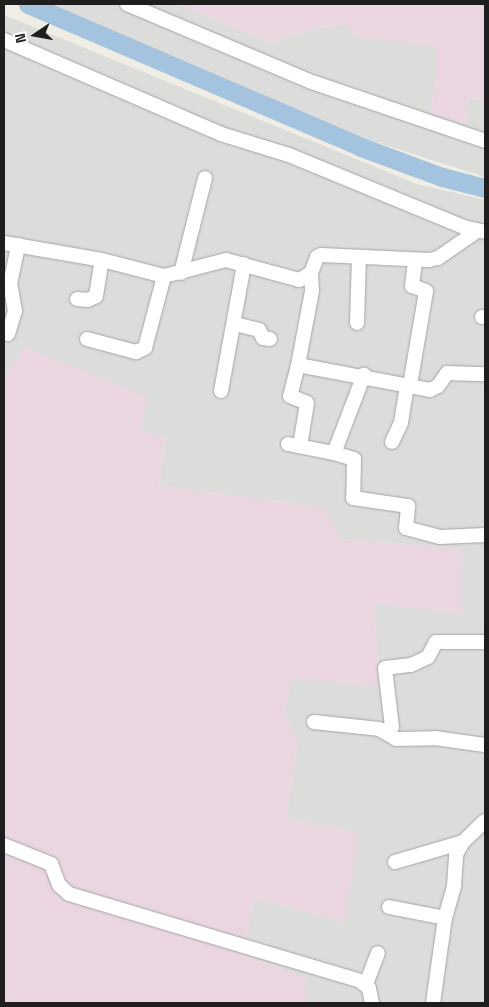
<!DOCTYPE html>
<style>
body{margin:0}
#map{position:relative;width:489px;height:1007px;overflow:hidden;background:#f0eee4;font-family:"Space Grotesk",sans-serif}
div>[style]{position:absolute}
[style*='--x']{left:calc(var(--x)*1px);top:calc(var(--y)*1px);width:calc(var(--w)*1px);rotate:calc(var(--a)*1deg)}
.residential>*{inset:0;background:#dcdcdb}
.industrial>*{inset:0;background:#e9d6e1}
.river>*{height:19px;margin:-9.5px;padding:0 9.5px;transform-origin:9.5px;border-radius:9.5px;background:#a3c3de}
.roads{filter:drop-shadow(0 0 1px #a5a5a5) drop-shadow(0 0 1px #a5a5a5)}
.minor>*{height:14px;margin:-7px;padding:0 7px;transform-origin:7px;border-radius:7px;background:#fff}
span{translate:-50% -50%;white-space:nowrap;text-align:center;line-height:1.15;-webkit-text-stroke:4.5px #fff;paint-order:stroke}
.frame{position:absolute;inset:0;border:5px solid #1e1e1e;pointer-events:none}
.north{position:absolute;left:10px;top:10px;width:50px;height:50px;-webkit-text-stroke:4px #fff;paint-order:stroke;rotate:258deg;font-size:14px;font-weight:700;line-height:20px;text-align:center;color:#1e1e1e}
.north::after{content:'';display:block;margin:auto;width:18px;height:22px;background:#1e1e1e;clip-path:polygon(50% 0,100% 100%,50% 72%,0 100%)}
</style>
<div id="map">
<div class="residential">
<div style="clip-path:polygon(43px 4px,178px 4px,271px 42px,314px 28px,346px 24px,356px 37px,402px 39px,436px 46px,436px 83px,430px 113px,466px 123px,468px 97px,485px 101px,485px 177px,369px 140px)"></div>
<div style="clip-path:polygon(4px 15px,417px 184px,485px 200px,485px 1003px,305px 1003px,305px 978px,243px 955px,254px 898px,345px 922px,358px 833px,286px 819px,298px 743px,284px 713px,292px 677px,379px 686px,374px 603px,463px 549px,341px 539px,322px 507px,159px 486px,166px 437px,140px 431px,23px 347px,4px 380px)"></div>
</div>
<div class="industrial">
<div style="clip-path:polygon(178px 4px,485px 4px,485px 101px,468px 97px,466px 124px,430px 114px,436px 83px,436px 46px,356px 37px,346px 24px,314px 28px,271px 42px)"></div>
<div style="clip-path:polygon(23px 347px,147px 397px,140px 431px,166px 437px,159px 486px,322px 507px,341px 539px,463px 549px,461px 614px,374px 603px,379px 686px,292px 678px,284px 713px,298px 742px,286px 819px,359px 833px,345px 922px,254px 898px,243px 955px,305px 978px,305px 1003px,4px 1003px,4px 380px)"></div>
</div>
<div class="river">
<div style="--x:28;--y:4;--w:362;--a:23.2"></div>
<div style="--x:361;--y:147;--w:86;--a:20.3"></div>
<div style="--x:442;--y:177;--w:44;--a:14.3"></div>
</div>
<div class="roads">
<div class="minor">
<div style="--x:127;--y:4;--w:198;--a:22.9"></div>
<div style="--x:309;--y:81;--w:186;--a:18.8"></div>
<div style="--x:4;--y:40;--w:236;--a:23.4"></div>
<div style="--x:221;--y:134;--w:71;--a:17.2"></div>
<div style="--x:289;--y:155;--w:189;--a:22.4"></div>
<div style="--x:464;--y:227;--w:22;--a:13"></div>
<div style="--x:4;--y:243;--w:99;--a:9.8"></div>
<div style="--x:102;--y:260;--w:64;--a:14.5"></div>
<div style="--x:164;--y:276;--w:64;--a:-14.5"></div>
<div style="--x:226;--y:260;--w:76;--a:15.3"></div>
<div style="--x:299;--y:280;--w:14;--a:-30"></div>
<div style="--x:311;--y:273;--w:17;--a:-69"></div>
<div style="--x:317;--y:257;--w:4;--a:-27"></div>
<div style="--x:321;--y:255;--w:108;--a:2.7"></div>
<div style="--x:429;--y:260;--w:9;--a:-13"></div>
<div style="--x:438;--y:258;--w:47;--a:-34.7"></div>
<div style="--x:181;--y:273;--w:98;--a:-75.8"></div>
<div style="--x:311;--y:273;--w:18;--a:87"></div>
<div style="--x:312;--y:291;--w:75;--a:100.7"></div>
<div style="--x:298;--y:365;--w:134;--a:10.7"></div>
<div style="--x:430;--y:390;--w:9;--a:-27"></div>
<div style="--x:438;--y:386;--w:16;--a:-55"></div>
<div style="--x:447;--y:373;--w:38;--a:2"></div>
<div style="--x:77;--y:299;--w:11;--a:5"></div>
<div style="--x:88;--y:300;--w:9;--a:-27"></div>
<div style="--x:96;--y:296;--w:36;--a:-81"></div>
<div style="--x:482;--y:317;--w:3;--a:0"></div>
<div style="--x:357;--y:323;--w:66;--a:-88.3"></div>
<div style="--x:235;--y:324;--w:25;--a:14"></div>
<div style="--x:259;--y:330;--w:9;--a:63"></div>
<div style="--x:263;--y:338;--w:7;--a:8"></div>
<div style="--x:8;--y:334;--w:24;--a:-73"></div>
<div style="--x:15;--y:311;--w:27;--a:-100"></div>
<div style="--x:10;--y:284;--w:40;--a:-78"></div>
<div style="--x:87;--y:339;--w:51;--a:14.9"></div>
<div style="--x:136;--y:352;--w:10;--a:-24"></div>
<div style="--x:145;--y:348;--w:74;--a:-75.2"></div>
<div style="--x:298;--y:365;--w:32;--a:104"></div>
<div style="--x:290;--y:396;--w:18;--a:22"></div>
<div style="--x:307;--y:403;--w:44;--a:99.2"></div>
<div style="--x:410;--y:385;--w:95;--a:-80.3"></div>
<div style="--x:426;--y:291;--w:15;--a:-160"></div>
<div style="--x:412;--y:286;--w:26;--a:-83"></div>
<div style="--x:221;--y:391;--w:129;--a:-79.7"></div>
<div style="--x:392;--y:442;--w:21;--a:-65"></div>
<div style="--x:401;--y:423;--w:39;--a:-81"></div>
<div style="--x:288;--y:444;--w:47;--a:11.1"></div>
<div style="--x:334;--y:453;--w:84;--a:-69"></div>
<div style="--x:334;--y:453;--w:21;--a:17"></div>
<div style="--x:354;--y:459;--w:39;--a:91"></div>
<div style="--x:353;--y:498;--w:56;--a:8.3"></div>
<div style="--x:408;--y:506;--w:22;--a:95"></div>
<div style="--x:406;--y:528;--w:35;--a:15"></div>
<div style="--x:440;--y:537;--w:45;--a:-2.5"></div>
<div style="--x:314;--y:722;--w:65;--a:6.1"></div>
<div style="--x:379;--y:729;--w:20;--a:30"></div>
<div style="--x:396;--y:739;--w:39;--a:-1"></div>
<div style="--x:435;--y:738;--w:50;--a:8"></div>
<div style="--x:384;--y:731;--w:9;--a:-27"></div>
<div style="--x:392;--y:727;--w:59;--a:-96.8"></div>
<div style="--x:385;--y:668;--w:26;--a:-7"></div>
<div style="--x:411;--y:665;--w:19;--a:-25"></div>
<div style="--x:428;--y:657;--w:17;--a:-62"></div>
<div style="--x:436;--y:642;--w:49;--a:0"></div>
<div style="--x:4;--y:845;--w:51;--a:22"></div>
<div style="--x:51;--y:864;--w:22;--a:69"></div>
<div style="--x:59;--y:885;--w:13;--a:42"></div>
<div style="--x:69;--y:894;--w:304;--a:16.6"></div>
<div style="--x:360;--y:981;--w:11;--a:38"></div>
<div style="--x:369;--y:988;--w:15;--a:79"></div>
<div style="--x:395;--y:862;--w:71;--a:-16.4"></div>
<div style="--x:389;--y:907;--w:57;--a:11.1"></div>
<div style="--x:366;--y:984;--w:33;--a:-69"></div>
<div style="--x:433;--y:1003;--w:86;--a:-82"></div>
<div style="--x:445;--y:918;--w:33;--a:-74"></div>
<div style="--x:454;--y:886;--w:32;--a:-86"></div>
<div style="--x:456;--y:854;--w:14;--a:-60"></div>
<div style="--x:463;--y:842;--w:30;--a:-44"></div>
</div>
</div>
<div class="frame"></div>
<div class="north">N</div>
</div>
